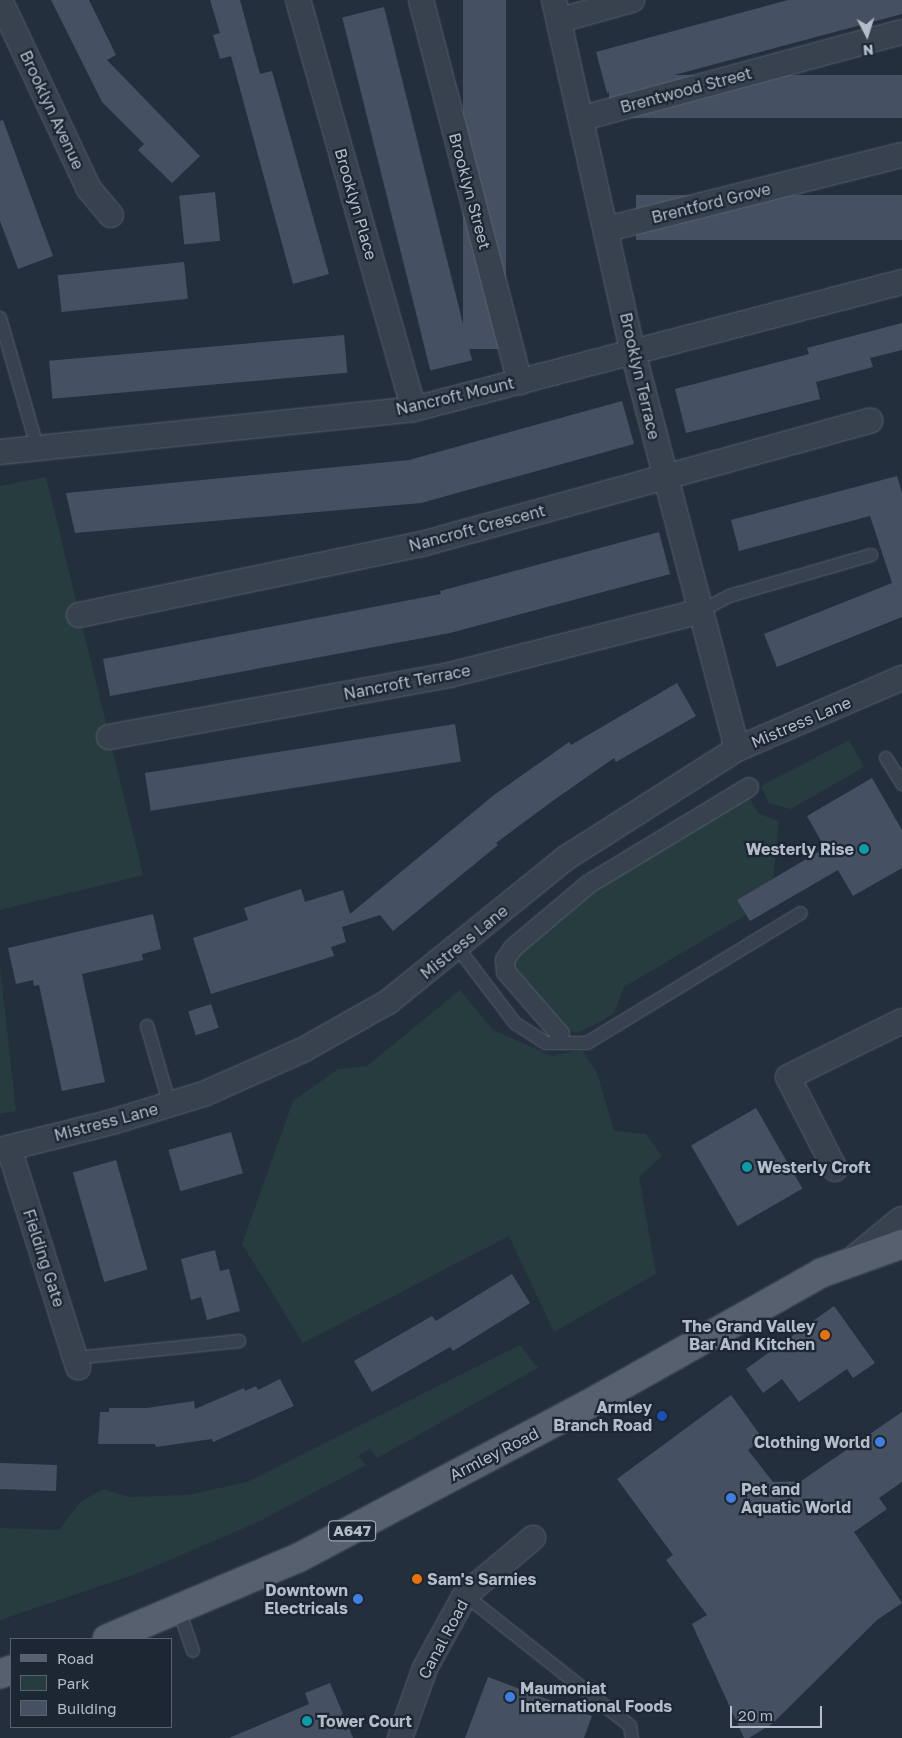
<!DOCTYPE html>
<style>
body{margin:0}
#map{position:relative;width:902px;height:1738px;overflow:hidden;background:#242f3e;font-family:"Golos Text",sans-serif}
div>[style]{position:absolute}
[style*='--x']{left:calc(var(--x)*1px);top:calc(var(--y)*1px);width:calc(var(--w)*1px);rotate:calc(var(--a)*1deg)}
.green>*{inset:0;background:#263c3f}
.building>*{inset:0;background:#455162;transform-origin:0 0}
.roads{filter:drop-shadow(0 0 1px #565f6c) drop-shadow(0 0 1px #565f6c)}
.service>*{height:12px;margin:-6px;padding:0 6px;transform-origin:6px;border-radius:6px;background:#38414e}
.pedestrian>*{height:18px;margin:-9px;padding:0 9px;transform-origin:9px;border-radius:9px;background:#38414e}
.minor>*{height:24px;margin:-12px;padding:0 12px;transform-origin:12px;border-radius:12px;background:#38414e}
.tertiary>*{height:28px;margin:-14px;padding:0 14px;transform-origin:14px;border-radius:14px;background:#38414e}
.primary>*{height:28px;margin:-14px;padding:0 14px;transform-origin:14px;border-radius:14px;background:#56606e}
.dots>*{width:14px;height:14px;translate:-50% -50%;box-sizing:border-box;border:2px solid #1d2633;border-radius:50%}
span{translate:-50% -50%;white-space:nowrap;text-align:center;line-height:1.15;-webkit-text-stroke:4.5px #1d2633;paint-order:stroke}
.shield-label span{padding:1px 4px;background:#1d2633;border:1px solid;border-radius:4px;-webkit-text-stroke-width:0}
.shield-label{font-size:15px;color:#b4bcc9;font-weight:700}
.street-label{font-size:16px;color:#b4bcc9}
.poi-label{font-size:16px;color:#b4bcc9;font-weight:700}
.right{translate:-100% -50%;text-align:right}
.left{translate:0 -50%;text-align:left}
.legend{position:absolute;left:10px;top:1638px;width:162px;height:90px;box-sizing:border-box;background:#1d2633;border:1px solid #59626f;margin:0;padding:6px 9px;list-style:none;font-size:15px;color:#b4bcc9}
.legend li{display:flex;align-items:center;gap:10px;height:25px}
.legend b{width:25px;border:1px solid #59626f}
.north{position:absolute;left:842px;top:10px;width:50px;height:50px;-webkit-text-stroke:4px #1d2633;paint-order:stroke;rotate:175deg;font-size:14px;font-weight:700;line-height:20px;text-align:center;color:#b4bcc9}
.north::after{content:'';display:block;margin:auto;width:18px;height:22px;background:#b4bcc9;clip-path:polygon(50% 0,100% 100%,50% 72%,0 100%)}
.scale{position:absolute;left:730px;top:1706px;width:92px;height:22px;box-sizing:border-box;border:2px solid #b4bcc9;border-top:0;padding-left:6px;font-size:15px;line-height:18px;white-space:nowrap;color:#b4bcc9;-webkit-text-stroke:4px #1d2633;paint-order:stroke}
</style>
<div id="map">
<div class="green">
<div style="clip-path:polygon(46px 477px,143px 875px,0 910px,0 486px)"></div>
<div style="clip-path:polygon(849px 740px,864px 767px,791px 809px,769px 803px,761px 786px)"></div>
<div style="clip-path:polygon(748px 795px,759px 814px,779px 821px,773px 879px,737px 900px,746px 915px,624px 987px,614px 1013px,598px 1023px,577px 1033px,558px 1028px,509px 965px,515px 954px,614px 873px)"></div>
<div style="clip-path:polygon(0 966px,16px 1111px,0 1114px)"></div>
<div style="clip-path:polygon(460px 990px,493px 1030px,552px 1056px,582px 1050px,597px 1073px,614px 1131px,646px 1134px,662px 1156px,639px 1177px,656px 1274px,554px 1332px,509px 1236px,303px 1343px,242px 1244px,293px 1101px,338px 1069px,367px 1066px)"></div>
<div style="clip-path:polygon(520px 1345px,538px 1368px,377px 1458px,370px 1449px,358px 1456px,366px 1465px,258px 1522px,139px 1573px,0 1620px,0 1528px,59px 1530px,80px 1502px,103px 1489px,128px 1497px,188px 1495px,247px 1482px)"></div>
</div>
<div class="building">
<div style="clip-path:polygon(51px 0,89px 0,116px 55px,107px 60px,200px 156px,172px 183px,138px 150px,144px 144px,102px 102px)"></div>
<div style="clip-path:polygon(210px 0,240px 0,260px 74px,272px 71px,329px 274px,293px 284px,231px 56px,220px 59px,213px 35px,220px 33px)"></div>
<div style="left:463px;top:0;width:43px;height:349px"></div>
<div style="clip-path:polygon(788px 0,902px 0,902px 14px,607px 93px,596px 52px)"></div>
<div style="left:384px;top:7px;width:364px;height:43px;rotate:76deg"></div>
<div style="left:902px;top:75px;width:43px;height:293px;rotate:90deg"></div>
<div style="clip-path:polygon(3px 120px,53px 256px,18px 269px,0 221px,0 121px)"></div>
<div style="left:215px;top:192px;width:49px;height:36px;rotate:84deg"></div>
<div style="left:902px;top:195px;width:45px;height:266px;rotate:90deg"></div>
<div style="left:184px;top:262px;width:37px;height:127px;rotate:84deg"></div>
<div style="clip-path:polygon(902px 323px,902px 350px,870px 358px,873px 367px,816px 382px,820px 399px,686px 433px,675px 389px,809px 354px,807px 348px)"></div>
<div style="left:344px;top:335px;width:38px;height:296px;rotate:85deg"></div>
<div style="clip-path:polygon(622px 401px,634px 444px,421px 503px,75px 533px,66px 493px,409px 460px)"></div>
<div style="clip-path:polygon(897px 476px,902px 493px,902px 617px,777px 667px,764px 634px,892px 583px,870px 516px,739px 551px,731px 520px)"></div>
<div style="clip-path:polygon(659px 532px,670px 574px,450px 633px,110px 696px,103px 659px,441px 594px,440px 591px)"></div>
<div style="clip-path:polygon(677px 683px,696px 716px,616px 762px,614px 758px,554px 800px,496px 843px,498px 845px,393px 931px,380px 915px,342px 927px,346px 942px,331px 947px,334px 956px,211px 994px,193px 938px,248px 920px,244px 908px,301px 889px,305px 902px,343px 890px,350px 914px,494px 795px,569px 742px,571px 745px)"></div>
<div style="left:455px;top:724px;width:38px;height:314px;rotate:81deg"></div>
<div style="clip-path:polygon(872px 778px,902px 830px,902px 868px,853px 896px,838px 870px,750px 921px,737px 900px,825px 848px,807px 816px)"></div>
<div style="clip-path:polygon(153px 914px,161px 949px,142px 954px,143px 960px,82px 974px,105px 1082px,62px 1091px,39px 985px,34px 986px,33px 980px,16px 984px,8px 948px)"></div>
<div style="left:211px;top:1004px;width:25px;height:24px;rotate:72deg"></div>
<div style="left:756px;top:1108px;width:93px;height:75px;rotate:60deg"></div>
<div style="left:231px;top:1132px;width:43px;height:65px;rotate:74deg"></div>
<div style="left:116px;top:1160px;width:114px;height:45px;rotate:74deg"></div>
<div style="clip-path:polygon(215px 1250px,220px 1271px,229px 1269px,240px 1311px,207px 1320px,201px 1297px,191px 1300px,181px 1259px)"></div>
<div style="clip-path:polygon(512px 1274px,530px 1303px,453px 1351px,450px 1347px,372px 1392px,354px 1361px,432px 1316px,436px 1321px)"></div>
<div style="clip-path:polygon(834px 1306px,875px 1363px,853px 1378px,847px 1369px,799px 1402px,782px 1379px,763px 1393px,746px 1369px)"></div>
<div style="clip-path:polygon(280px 1379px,294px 1406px,213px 1442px,212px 1439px,156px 1447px,155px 1444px,98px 1444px,100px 1412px,109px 1412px,109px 1408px,147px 1408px,194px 1401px,195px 1409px,244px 1388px,245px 1391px,256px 1386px,258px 1390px)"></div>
<div style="clip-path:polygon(731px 1395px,763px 1439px,748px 1450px,773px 1482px,801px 1481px,902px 1412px,902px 1482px,879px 1498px,887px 1509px,854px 1532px,902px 1603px,877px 1620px,772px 1724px,749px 1738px,744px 1738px,692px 1624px,707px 1615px,666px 1560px,673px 1555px,617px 1479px)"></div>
<div style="left:0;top:1463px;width:57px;height:26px;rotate:2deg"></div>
<div style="clip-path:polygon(488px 1677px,592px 1716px,584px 1738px,465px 1738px)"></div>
<div style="clip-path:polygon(330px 1683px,353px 1738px,229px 1738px,309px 1704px,305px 1693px)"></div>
</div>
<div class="roads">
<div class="service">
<div style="--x:0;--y:318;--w:133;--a:73.9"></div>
<div style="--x:701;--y:611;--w:32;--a:-28"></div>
<div style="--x:729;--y:596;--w:148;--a:-16.1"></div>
<div style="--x:886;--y:758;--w:31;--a:58"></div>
<div style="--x:458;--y:948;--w:94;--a:52.8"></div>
<div style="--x:515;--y:1023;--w:37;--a:33"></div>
<div style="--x:546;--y:1043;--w:41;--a:0"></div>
<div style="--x:587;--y:1043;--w:250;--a:-31.3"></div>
<div style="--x:147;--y:1026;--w:82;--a:73.8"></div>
<div style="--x:75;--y:1358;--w:165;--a:-5.9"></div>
<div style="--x:465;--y:1595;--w:211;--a:38.4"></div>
<div style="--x:630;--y:1726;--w:12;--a:81"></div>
<div style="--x:179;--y:1610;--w:43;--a:71.1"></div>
</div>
<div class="pedestrian">
<div style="--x:560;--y:1034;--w:82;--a:-131.1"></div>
<div style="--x:506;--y:972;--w:12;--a:-95"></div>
<div style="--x:505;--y:960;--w:14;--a:-56"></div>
<div style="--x:513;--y:948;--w:99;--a:-40.1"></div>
<div style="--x:589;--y:884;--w:187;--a:-31.2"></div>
</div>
<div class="minor">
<div style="--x:0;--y:0;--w:209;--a:64.8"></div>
<div style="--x:89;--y:189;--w:34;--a:50"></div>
<div style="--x:298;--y:0;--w:425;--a:74.2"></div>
<div style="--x:421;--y:0;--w:395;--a:75.5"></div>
<div style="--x:554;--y:0;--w:361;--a:77.4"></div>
<div style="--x:633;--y:352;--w:410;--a:75.3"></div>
<div style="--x:560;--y:20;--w:75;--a:-15.5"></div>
<div style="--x:583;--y:118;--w:330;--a:-15.1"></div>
<div style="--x:607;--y:229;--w:304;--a:-14.1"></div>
<div style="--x:0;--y:452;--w:416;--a:-5.9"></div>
<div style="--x:414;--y:409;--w:504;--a:-14.59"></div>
<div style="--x:79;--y:615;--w:350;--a:-11.7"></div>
<div style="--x:422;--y:544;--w:465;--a:-15.4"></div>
<div style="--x:109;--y:737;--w:347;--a:-10.3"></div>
<div style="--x:450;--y:675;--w:259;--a:-14.3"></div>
<div style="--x:9;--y:1148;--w:230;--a:72.5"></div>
<div style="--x:0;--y:1150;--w:115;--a:-14"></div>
<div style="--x:112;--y:1122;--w:98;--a:-17.1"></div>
<div style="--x:206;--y:1093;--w:106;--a:-23.9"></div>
<div style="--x:303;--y:1050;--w:98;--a:-29.5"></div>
<div style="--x:388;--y:1002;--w:229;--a:-39"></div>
<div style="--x:566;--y:858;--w:203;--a:-32.5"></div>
<div style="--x:737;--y:749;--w:180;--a:-23.3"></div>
<div style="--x:835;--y:1169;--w:103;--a:-117.1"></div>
<div style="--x:788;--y:1077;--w:127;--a:-26.2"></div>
<div style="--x:400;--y:1738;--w:74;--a:-70.3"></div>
<div style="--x:425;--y:1668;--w:83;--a:-61.3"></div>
<div style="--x:465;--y:1595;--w:89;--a:-40"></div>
</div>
<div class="tertiary">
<div style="--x:858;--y:1257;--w:57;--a:-39.3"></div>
</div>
<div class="primary">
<div style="--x:107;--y:1639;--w:207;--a:-23"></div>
<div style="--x:298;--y:1558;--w:327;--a:-27.9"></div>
<div style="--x:587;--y:1405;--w:269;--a:-29.4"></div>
<div style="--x:821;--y:1273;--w:86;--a:-19.7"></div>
<div style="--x:0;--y:1674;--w:12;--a:-20"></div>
</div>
</div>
<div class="dots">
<div style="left:864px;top:849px;background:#0f9aa8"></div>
<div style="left:747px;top:1167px;background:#0f9aa8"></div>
<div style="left:825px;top:1335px;background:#e8710a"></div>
<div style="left:662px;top:1416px;background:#1a4fb4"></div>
<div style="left:880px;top:1442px;background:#3f7fe0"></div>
<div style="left:731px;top:1498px;background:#3f7fe0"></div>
<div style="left:417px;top:1579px;background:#e8710a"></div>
<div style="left:358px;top:1599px;background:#3f7fe0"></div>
<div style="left:510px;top:1697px;background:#3f7fe0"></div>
<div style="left:307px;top:1721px;background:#0f9aa8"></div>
</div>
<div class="shield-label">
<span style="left:352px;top:1531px">A647</span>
</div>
<div class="street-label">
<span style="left:686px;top:90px;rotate:-15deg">Brentwood Street</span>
<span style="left:52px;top:110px;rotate:65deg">Brooklyn Avenue</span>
<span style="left:470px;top:191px;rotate:75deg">Brooklyn Street</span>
<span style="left:711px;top:203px;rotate:-14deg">Brentford Grove</span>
<span style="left:356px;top:204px;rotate:74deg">Brooklyn Place</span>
<span style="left:640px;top:376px;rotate:77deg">Brooklyn Terrace</span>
<span style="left:455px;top:396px;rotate:-13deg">Nancroft Mount</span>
<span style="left:477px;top:528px;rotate:-15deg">Nancroft Crescent</span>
<span style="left:407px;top:682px;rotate:-11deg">Nancroft Terrace</span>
<span style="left:801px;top:722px;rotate:-23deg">Mistress Lane</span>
<span style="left:464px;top:942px;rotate:-39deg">Mistress Lane</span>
<span style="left:106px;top:1122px;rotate:-15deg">Mistress Lane</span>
<span style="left:44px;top:1258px;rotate:72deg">Fielding Gate</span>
<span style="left:494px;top:1454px;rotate:-27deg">Armley Road</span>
<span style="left:443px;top:1639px;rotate:-62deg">Canal Road</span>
</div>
<div class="poi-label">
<span class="right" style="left:854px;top:849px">Westerly Rise</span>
<span class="left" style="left:757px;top:1167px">Westerly Croft</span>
<span class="right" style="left:815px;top:1335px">The Grand Valley<br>Bar And Kitchen</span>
<span class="right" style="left:652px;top:1416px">Armley<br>Branch Road</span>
<span class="right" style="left:870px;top:1442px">Clothing World</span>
<span class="left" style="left:741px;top:1498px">Pet and<br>Aquatic World</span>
<span class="left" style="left:427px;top:1579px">Sam's Sarnies</span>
<span class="right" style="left:348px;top:1599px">Downtown<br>Electricals</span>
<span class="left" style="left:520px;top:1697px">Maumoniat<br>International Foods</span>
<span class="left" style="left:317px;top:1721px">Tower Court</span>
</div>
<ul class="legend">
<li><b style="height:6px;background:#56606e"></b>Road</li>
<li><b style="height:14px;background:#263c3f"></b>Park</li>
<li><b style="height:14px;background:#455162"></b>Building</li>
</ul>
<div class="north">N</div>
<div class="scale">20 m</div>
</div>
